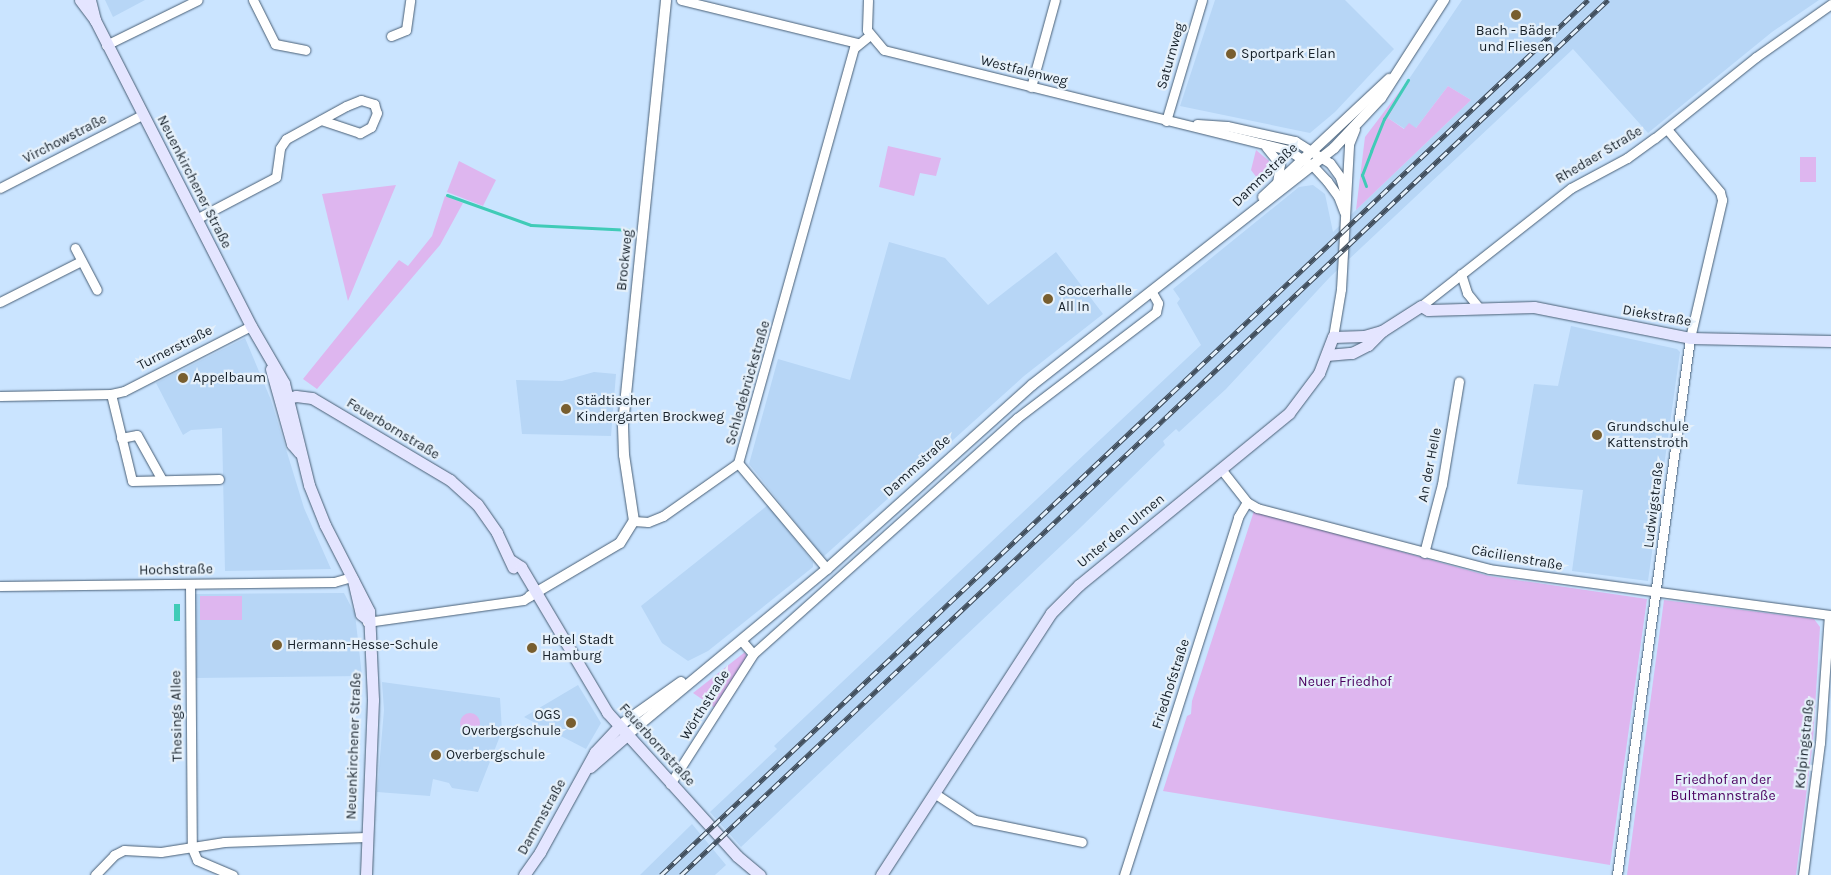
<!DOCTYPE html>
<meta charset="utf-8">
<style>
body{margin:0}
#map{position:relative;width:1831px;height:875px;overflow:hidden;background:#cae4ff;font-family:Karla,sans-serif}
div>[style]{position:absolute}
[style*='--x']{left:calc(var(--x)*1px);top:calc(var(--y)*1px);width:calc(var(--w)*1px);rotate:calc(var(--a)*1deg)}
.built>*{inset:0;background:#b7d6f6}
.green>*{inset:0;background:#deb6ef;transform-origin:0 0}
.round{border-radius:50%}
.water>*{inset:0;background:#40cbb7;transform-origin:0 0}
.stream>*{height:3px;margin:-1.5px;padding:0 1.5px;transform-origin:1.5px;border-radius:1.5px;background:#40cbb7}
.roads{filter:drop-shadow(0 0 1px #495f76) drop-shadow(0 0 1px #495f76)}
.minor>*{height:9px;margin:-4.5px;padding:0 4.5px;transform-origin:4.5px;border-radius:4.5px;background:#fff}
.tertiary>*{height:10px;margin:-5px;padding:0 5px;transform-origin:5px;border-radius:5px;background:#fff}
.secondary>*{height:11px;margin:-5.5px;padding:0 5.5px;transform-origin:5.5px;border-radius:5.5px;background:#e4e5ff}
.rail>*{height:5px;margin-top:-2.5px;transform-origin:0;background:repeating-linear-gradient(90deg,#e5f0fa 0 9px,#414e5c 0 18px);box-sizing:border-box;border-block:1px solid #414e5c}
.dots>*{width:14px;height:14px;translate:-50% -50%;box-sizing:border-box;border:2px solid #e5f0fa;border-radius:50%}
span{translate:-50% -50%;white-space:nowrap;text-align:center;line-height:1.15;-webkit-text-stroke:4.5px #e5f0fa;paint-order:stroke}
.poi-label{font-size:14px;color:#17212a}
.left{translate:0 -50%;text-align:left}
.right{translate:-100% -50%;text-align:right}
.street-label{font-size:14px;color:#17212a}
.park-label{font-size:14px;color:#4a0060}
</style>
<div id="map">
<div class="built">
<div style="clip-path:polygon(105px 0,145px 0,113px 17px)"></div>
<div style="clip-path:polygon(1215px 0,1345px 0,1394px 49px,1335px 112px,1310px 133px,1180px 106px)"></div>
<div style="clip-path:polygon(1462px 0,1819px 0,1772px 32px,1648px 133px,1573px 49px,1330px 277px,1226px 389px,1179px 432px,1176px 429px,1163px 441px,1165px 445px,1080px 528px,741px 847px,710px 812px,777px 749px,774px 746px,1201px 345px,1177px 303px,1180px 299px,1173px 289px,1299px 187px,1313px 185px,1325px 194px,1333px 232px,1471px 100px,1448px 86px,1416px 128px,1405px 129px,1388px 118px,1409px 79px)"></div>
<div style="clip-path:polygon(889px 242px,945px 258px,988px 305px,1056px 252px,1103px 314px,1024px 376px,823px 557px,749px 464px,778px 359px,850px 380px)"></div>
<div style="clip-path:polygon(1571px 326px,1677px 349px,1680px 352px,1648px 581px,1572px 571px,1583px 490px,1517px 484px,1534px 384px,1558px 386px)"></div>
<div style="clip-path:polygon(245px 338px,271px 400px,304px 508px,331px 569px,225px 571px,222px 428px,191px 430px,183px 435px,156px 383px)"></div>
<div style="clip-path:polygon(594px 372px,616px 374px,611px 436px,522px 434px,516px 380px,562px 381px)"></div>
<div style="clip-path:polygon(768px 505px,813px 562px,813px 567px,708px 651px,688px 661px,662px 643px,641px 606px)"></div>
<div style="clip-path:polygon(344px 593px,355px 614px,362px 676px,196px 678px,195px 594px)"></div>
<div style="clip-path:polygon(382px 682px,500px 698px,502px 731px,478px 792px,452px 788px,449px 783px,433px 779px,430px 796px,377px 792px,384px 710px)"></div>
<div style="clip-path:polygon(578px 685px,601px 723px,586px 749px,524px 717px)"></div>
<div style="clip-path:polygon(692px 824px,726px 865px,715px 875px,640px 875px)"></div>
</div>
<div class="green">
<div style="clip-path:polygon(1409px 79px,1388px 118px,1404px 129px,1409px 123px,1416px 128px,1448px 86px,1471px 100px,1356px 210px,1365px 137px)"></div>
<div style="clip-path:polygon(888px 146px,941px 158px,936px 176px,920px 173px,914px 196px,879px 187px)"></div>
<div style="clip-path:polygon(1256px 150px,1269px 161px,1270px 170px,1263px 186px,1251px 170px)"></div>
<div style="left:1800px;top:157px;width:16px;height:25px"></div>
<div style="clip-path:polygon(459px 161px,496px 180px,483px 206px,447px 192px)"></div>
<div style="clip-path:polygon(396px 185px,348px 301px,322px 194px)"></div>
<div style="clip-path:polygon(445px 196px,463px 203px,440px 245px,317px 389px,303px 379px,399px 260px,408px 266px,432px 236px)"></div>
<div style="clip-path:polygon(1254px 511px,1489px 576px,1647px 599px,1610px 865px,1163px 791px,1187px 716px,1191px 714px,1192px 701px)"></div>
<div style="left:242px;top:596px;width:24px;height:42px;rotate:90deg"></div>
<div style="clip-path:polygon(1664px 600px,1814px 619px,1820px 627px,1813px 741px,1796px 875px,1627px 875px)"></div>
<div style="clip-path:polygon(745px 652px,747px 658px,715px 708px,693px 693px)"></div>
<div class="round" style="left:460px;top:713px;width:20px;height:20px"></div>
</div>
<div class="water">
<div style="left:174px;top:604px;width:6px;height:17px"></div>
</div>
<div class="stream">
<div style="--x:1366;--y:186;--w:12;--a:-110"></div>
<div style="--x:1362;--y:175;--w:26;--a:-69"></div>
<div style="--x:1371;--y:151;--w:35;--a:-68"></div>
<div style="--x:1384;--y:119;--w:46;--a:-58.4"></div>
<div style="--x:447;--y:195;--w:89;--a:19.7"></div>
<div style="--x:531;--y:225;--w:101;--a:2.8"></div>
</div>
<div class="roads">
<div class="minor">
<div style="--x:253;--y:0;--w:49;--a:63.4"></div>
<div style="--x:275;--y:44;--w:31;--a:11"></div>
<div style="--x:681;--y:0;--w:182;--a:13.7"></div>
<div style="--x:868;--y:0;--w:30;--a:92"></div>
<div style="--x:867;--y:30;--w:26;--a:50"></div>
<div style="--x:884;--y:50;--w:416;--a:13.9"></div>
<div style="--x:1288;--y:150;--w:30;--a:33"></div>
<div style="--x:1313;--y:166;--w:21;--a:47"></div>
<div style="--x:1327;--y:181;--w:19;--a:54"></div>
<div style="--x:1338;--y:196;--w:17;--a:69"></div>
<div style="--x:391;--y:36;--w:16;--a:-22"></div>
<div style="--x:406;--y:30;--w:30;--a:-82"></div>
<div style="--x:106;--y:45;--w:102;--a:-26.1"></div>
<div style="--x:1031;--y:87;--w:90;--a:-74.6"></div>
<div style="--x:1166;--y:121;--w:126;--a:-73.4"></div>
<div style="--x:1197;--y:124;--w:30;--a:4"></div>
<div style="--x:1227;--y:126;--w:70;--a:12.4"></div>
<div style="--x:1295;--y:141;--w:41;--a:32.2"></div>
<div style="--x:1330;--y:163;--w:17;--a:54"></div>
<div style="--x:1340;--y:177;--w:19;--a:74"></div>
<div style="--x:1266;--y:147;--w:22;--a:51"></div>
<div style="--x:1280;--y:164;--w:18;--a:99"></div>
<div style="--x:0;--y:188;--w:160;--a:-27.2"></div>
<div style="--x:196;--y:219;--w:90;--a:-27.7"></div>
<div style="--x:276;--y:177;--w:29;--a:-82"></div>
<div style="--x:280;--y:148;--w:11;--a:-56"></div>
<div style="--x:286;--y:139;--w:68;--a:-28.8"></div>
<div style="--x:346;--y:106;--w:16;--a:-22"></div>
<div style="--x:361;--y:100;--w:14;--a:17"></div>
<div style="--x:374;--y:104;--w:9;--a:72"></div>
<div style="--x:377;--y:113;--w:15;--a:113"></div>
<div style="--x:371;--y:127;--w:13;--a:151"></div>
<div style="--x:360;--y:133;--w:41;--a:-161.6"></div>
<div style="--x:75;--y:248;--w:47;--a:62.4"></div>
<div style="--x:1461;--y:274;--w:20;--a:72"></div>
<div style="--x:1467;--y:293;--w:19;--a:51"></div>
<div style="--x:0;--y:302;--w:91;--a:-26.8"></div>
<div style="--x:1421;--y:306;--w:191;--a:-38.2"></div>
<div style="--x:1571;--y:188;--w:64;--a:-28.2"></div>
<div style="--x:1627;--y:158;--w:34;--a:-36"></div>
<div style="--x:1655;--y:138;--w:129;--a:-38.7"></div>
<div style="--x:1756;--y:57;--w:92;--a:-35.2"></div>
<div style="--x:1333;--y:337;--w:49;--a:-80.5"></div>
<div style="--x:1341;--y:289;--w:145;--a:-86.8"></div>
<div style="--x:1349;--y:144;--w:16;--a:-68"></div>
<div style="--x:111;--y:394;--w:89;--a:76.4"></div>
<div style="--x:132;--y:481;--w:87;--a:-1.3"></div>
<div style="--x:0;--y:396;--w:111;--a:-1"></div>
<div style="--x:111;--y:394;--w:13;--a:-13"></div>
<div style="--x:124;--y:391;--w:143;--a:-27.1"></div>
<div style="--x:121;--y:438;--w:16;--a:-11"></div>
<div style="--x:137;--y:435;--w:51;--a:60.9"></div>
<div style="--x:738;--y:463;--w:138;--a:50"></div>
<div style="--x:1221;--y:469;--w:42;--a:51.8"></div>
<div style="--x:1247;--y:502;--w:12;--a:31"></div>
<div style="--x:1257;--y:508;--w:240;--a:14.7"></div>
<div style="--x:1489;--y:569;--w:345;--a:7.7"></div>
<div style="--x:634;--y:521;--w:14;--a:4"></div>
<div style="--x:648;--y:522;--w:16;--a:-22"></div>
<div style="--x:663;--y:516;--w:92;--a:-35.2"></div>
<div style="--x:738;--y:463;--w:431;--a:-74.4"></div>
<div style="--x:854;--y:48;--w:19;--a:-39"></div>
<div style="--x:1424;--y:553;--w:71;--a:-75.4"></div>
<div style="--x:1442;--y:484;--w:104;--a:-80.6"></div>
<div style="--x:190;--y:584;--w:264;--a:89.6"></div>
<div style="--x:192;--y:848;--w:13;--a:67"></div>
<div style="--x:197;--y:860;--w:39;--a:23"></div>
<div style="--x:0;--y:586;--w:334;--a:-0.7"></div>
<div style="--x:334;--y:582;--w:19;--a:-16"></div>
<div style="--x:367;--y:622;--w:158;--a:-8"></div>
<div style="--x:523;--y:600;--w:8;--a:-30"></div>
<div style="--x:741;--y:640;--w:18;--a:49"></div>
<div style="--x:670;--y:784;--w:154;--a:-57.4"></div>
<div style="--x:753;--y:654;--w:354;--a:-41.8"></div>
<div style="--x:1017;--y:418;--w:175;--a:-37.3"></div>
<div style="--x:1156;--y:312;--w:9;--a:-77"></div>
<div style="--x:1158;--y:303;--w:13;--a:-119"></div>
<div style="--x:934;--y:793;--w:49;--a:33.4"></div>
<div style="--x:975;--y:820;--w:109;--a:11.6"></div>
<div style="--x:95;--y:875;--w:28;--a:-46"></div>
<div style="--x:114;--y:855;--w:11;--a:-27"></div>
<div style="--x:124;--y:850;--w:37;--a:3"></div>
<div style="--x:161;--y:852;--w:64;--a:-9"></div>
<div style="--x:224;--y:842;--w:142;--a:-2"></div>
<div style="--x:1124;--y:875;--w:376;--a:-72.3"></div>
<div style="--x:1238;--y:517;--w:17;--a:-59"></div>
<div style="--x:1617;--y:875;--w:542;--a:-82.26"></div>
<div style="--x:1690;--y:338;--w:142;--a:-76.9"></div>
<div style="--x:1722;--y:200;--w:8;--a:-104"></div>
<div style="--x:1720;--y:192;--w:82;--a:-130.1"></div>
<div style="--x:1803;--y:875;--w:133;--a:-82.7"></div>
<div style="--x:1820;--y:743;--w:128;--a:-86"></div>
</div>
<div class="tertiary">
<div style="--x:1263;--y:197;--w:173;--a:-43.1"></div>
<div style="--x:530;--y:596;--w:104;--a:-30.5"></div>
<div style="--x:620;--y:543;--w:26;--a:-58"></div>
<div style="--x:634;--y:521;--w:67;--a:-98.6"></div>
<div style="--x:624;--y:455;--w:31;--a:-92"></div>
<div style="--x:623;--y:424;--w:426;--a:-84.2"></div>
<div style="--x:619;--y:726;--w:76;--a:-35.4"></div>
<div style="--x:627;--y:735;--w:260;--a:-39.7"></div>
<div style="--x:827;--y:569;--w:275;--a:-41.9"></div>
<div style="--x:1032;--y:385;--w:384;--a:-38.1"></div>
<div style="--x:1334;--y:148;--w:69;--a:-46.8"></div>
<div style="--x:1381;--y:98;--w:117;--a:-57.3"></div>
</div>
<div class="secondary">
<div style="--x:80;--y:0;--w:25;--a:53"></div>
<div style="--x:95;--y:20;--w:343;--a:63"></div>
<div style="--x:251;--y:326;--w:66;--a:59.9"></div>
<div style="--x:284;--y:383;--w:105;--a:76.2"></div>
<div style="--x:309;--y:485;--w:43;--a:68.2"></div>
<div style="--x:325;--y:525;--w:97;--a:62.9"></div>
<div style="--x:369;--y:611;--w:89;--a:87.4"></div>
<div style="--x:373;--y:700;--w:175;--a:92.3"></div>
<div style="--x:90;--y:0;--w:21;--a:76"></div>
<div style="--x:1327;--y:355;--w:25;--a:-5"></div>
<div style="--x:1352;--y:353;--w:18;--a:-27"></div>
<div style="--x:1368;--y:345;--w:20;--a:-45"></div>
<div style="--x:1382;--y:331;--w:46;--a:-32.7"></div>
<div style="--x:1421;--y:306;--w:8;--a:30"></div>
<div style="--x:1428;--y:310;--w:106;--a:-1.6"></div>
<div style="--x:1534;--y:307;--w:159;--a:11.2"></div>
<div style="--x:1690;--y:338;--w:141;--a:1.2"></div>
<div style="--x:271;--y:369;--w:78;--a:74.4"></div>
<div style="--x:292;--y:444;--w:11;--a:49"></div>
<div style="--x:280;--y:400;--w:16;--a:-14"></div>
<div style="--x:296;--y:396;--w:16;--a:7"></div>
<div style="--x:312;--y:398;--w:161;--a:30.7"></div>
<div style="--x:450;--y:480;--w:36;--a:42"></div>
<div style="--x:477;--y:504;--w:35;--a:55"></div>
<div style="--x:497;--y:533;--w:38;--a:65"></div>
<div style="--x:512;--y:561;--w:11;--a:34"></div>
<div style="--x:521;--y:567;--w:169;--a:59.3"></div>
<div style="--x:607;--y:712;--w:194;--a:47.9"></div>
<div style="--x:737;--y:856;--w:30;--a:40"></div>
<div style="--x:353;--y:580;--w:35;--a:77"></div>
<div style="--x:361;--y:614;--w:8;--a:40"></div>
<div style="--x:590;--y:767;--w:49;--a:-40.9"></div>
<div style="--x:524;--y:875;--w:28;--a:-55"></div>
<div style="--x:540;--y:852;--w:114;--a:-61.2"></div>
<div style="--x:595;--y:752;--w:35;--a:-47"></div>
<div style="--x:881;--y:875;--w:312;--a:-57"></div>
<div style="--x:1051;--y:613;--w:40;--a:-45"></div>
<div style="--x:1079;--y:585;--w:271;--a:-39.3"></div>
<div style="--x:1289;--y:413;--w:50;--a:-53.1"></div>
<div style="--x:1319;--y:373;--w:39;--a:-69"></div>
<div style="--x:1333;--y:337;--w:31;--a:-2"></div>
<div style="--x:1364;--y:336;--w:19;--a:-16"></div>
</div>
</div>
<div class="rail">
<div style="--x:661;--y:875;--w:1275;--a:-43.35"></div>
<div style="--x:681;--y:875;--w:1275;--a:-43.35"></div>
</div>
<div class="dots">
<div style="left:1516px;top:15px;background:#785e2f"></div>
<div style="left:1231px;top:54px;background:#785e2f"></div>
<div style="left:1048px;top:299px;background:#785e2f"></div>
<div style="left:183px;top:378px;background:#785e2f"></div>
<div style="left:566px;top:409px;background:#785e2f"></div>
<div style="left:1597px;top:435px;background:#785e2f"></div>
<div style="left:277px;top:645px;background:#785e2f"></div>
<div style="left:532px;top:648px;background:#785e2f"></div>
<div style="left:571px;top:723px;background:#785e2f"></div>
<div style="left:436px;top:755px;background:#785e2f"></div>
</div>
<div class="poi-label">
<span style="left:1516px;top:39px">Bach - Bäder<br>und Fliesen</span>
<span class="left" style="left:1241px;top:54px">Sportpark Elan</span>
<span class="left" style="left:1058px;top:299px">Soccerhalle<br>All In</span>
<span class="left" style="left:193px;top:378px">Appelbaum</span>
<span class="left" style="left:576px;top:409px">Städtischer<br>Kindergarten Brockweg</span>
<span class="left" style="left:1607px;top:435px">Grundschule<br>Kattenstroth</span>
<span class="left" style="left:542px;top:648px">Hotel Stadt<br>Hamburg</span>
<span class="left" style="left:287px;top:645px">Hermann-Hesse-Schule</span>
<span class="right" style="left:561px;top:723px">OGS<br>Overbergschule</span>
<span class="left" style="left:446px;top:755px">Overbergschule</span>
</div>
<div class="street-label">
<span style="left:1171px;top:56px;rotate:-74deg">Saturnweg</span>
<span style="left:1024px;top:71px;rotate:14deg">Westfalenweg</span>
<span style="left:65px;top:139px;rotate:-27deg">Virchowstraße</span>
<span style="left:1599px;top:155px;rotate:-31deg">Rhedaer Straße</span>
<span style="left:1265px;top:175px;rotate:-44deg">Dammstraße</span>
<span style="left:194px;top:182px;rotate:63deg">Neuenkirchener Straße</span>
<span style="left:625px;top:260px;rotate:-84deg">Brockweg</span>
<span style="left:1657px;top:316px;rotate:10deg">Diekstraße</span>
<span style="left:175px;top:348px;rotate:-27deg">Turnerstraße</span>
<span style="left:748px;top:383px;rotate:-74deg">Schledebrückstraße</span>
<span style="left:393px;top:429px;rotate:31deg">Feuerbornstraße</span>
<span style="left:1430px;top:465px;rotate:-79deg">An der Helle</span>
<span style="left:917px;top:466px;rotate:-42deg">Dammstraße</span>
<span style="left:1654px;top:505px;rotate:-83deg">Ludwigstraße</span>
<span style="left:1121px;top:531px;rotate:-39deg">Unter den Ulmen</span>
<span style="left:1517px;top:558px;rotate:10deg">Cäcilienstraße</span>
<span style="left:176px;top:570px;rotate:-1deg">Hochstraße</span>
<span style="left:1171px;top:684px;rotate:-72deg">Friedhofstraße</span>
<span style="left:705px;top:705px;rotate:-58deg">Wörthstraße</span>
<span style="left:177px;top:716px;rotate:-91deg">Thesings Allee</span>
<span style="left:1805px;top:744px;rotate:-84deg">Kolpingstraße</span>
<span style="left:657px;top:745px;rotate:48deg">Feuerbornstraße</span>
<span style="left:354px;top:746px;rotate:-88deg">Neuenkirchener Straße</span>
<span style="left:542px;top:817px;rotate:-61deg">Dammstraße</span>
</div>
<div class="park-label">
<span style="left:1345px;top:682px">Neuer Friedhof</span>
<span style="left:1723px;top:788px">Friedhof an der<br>Bultmannstraße</span>
</div>
</div>
